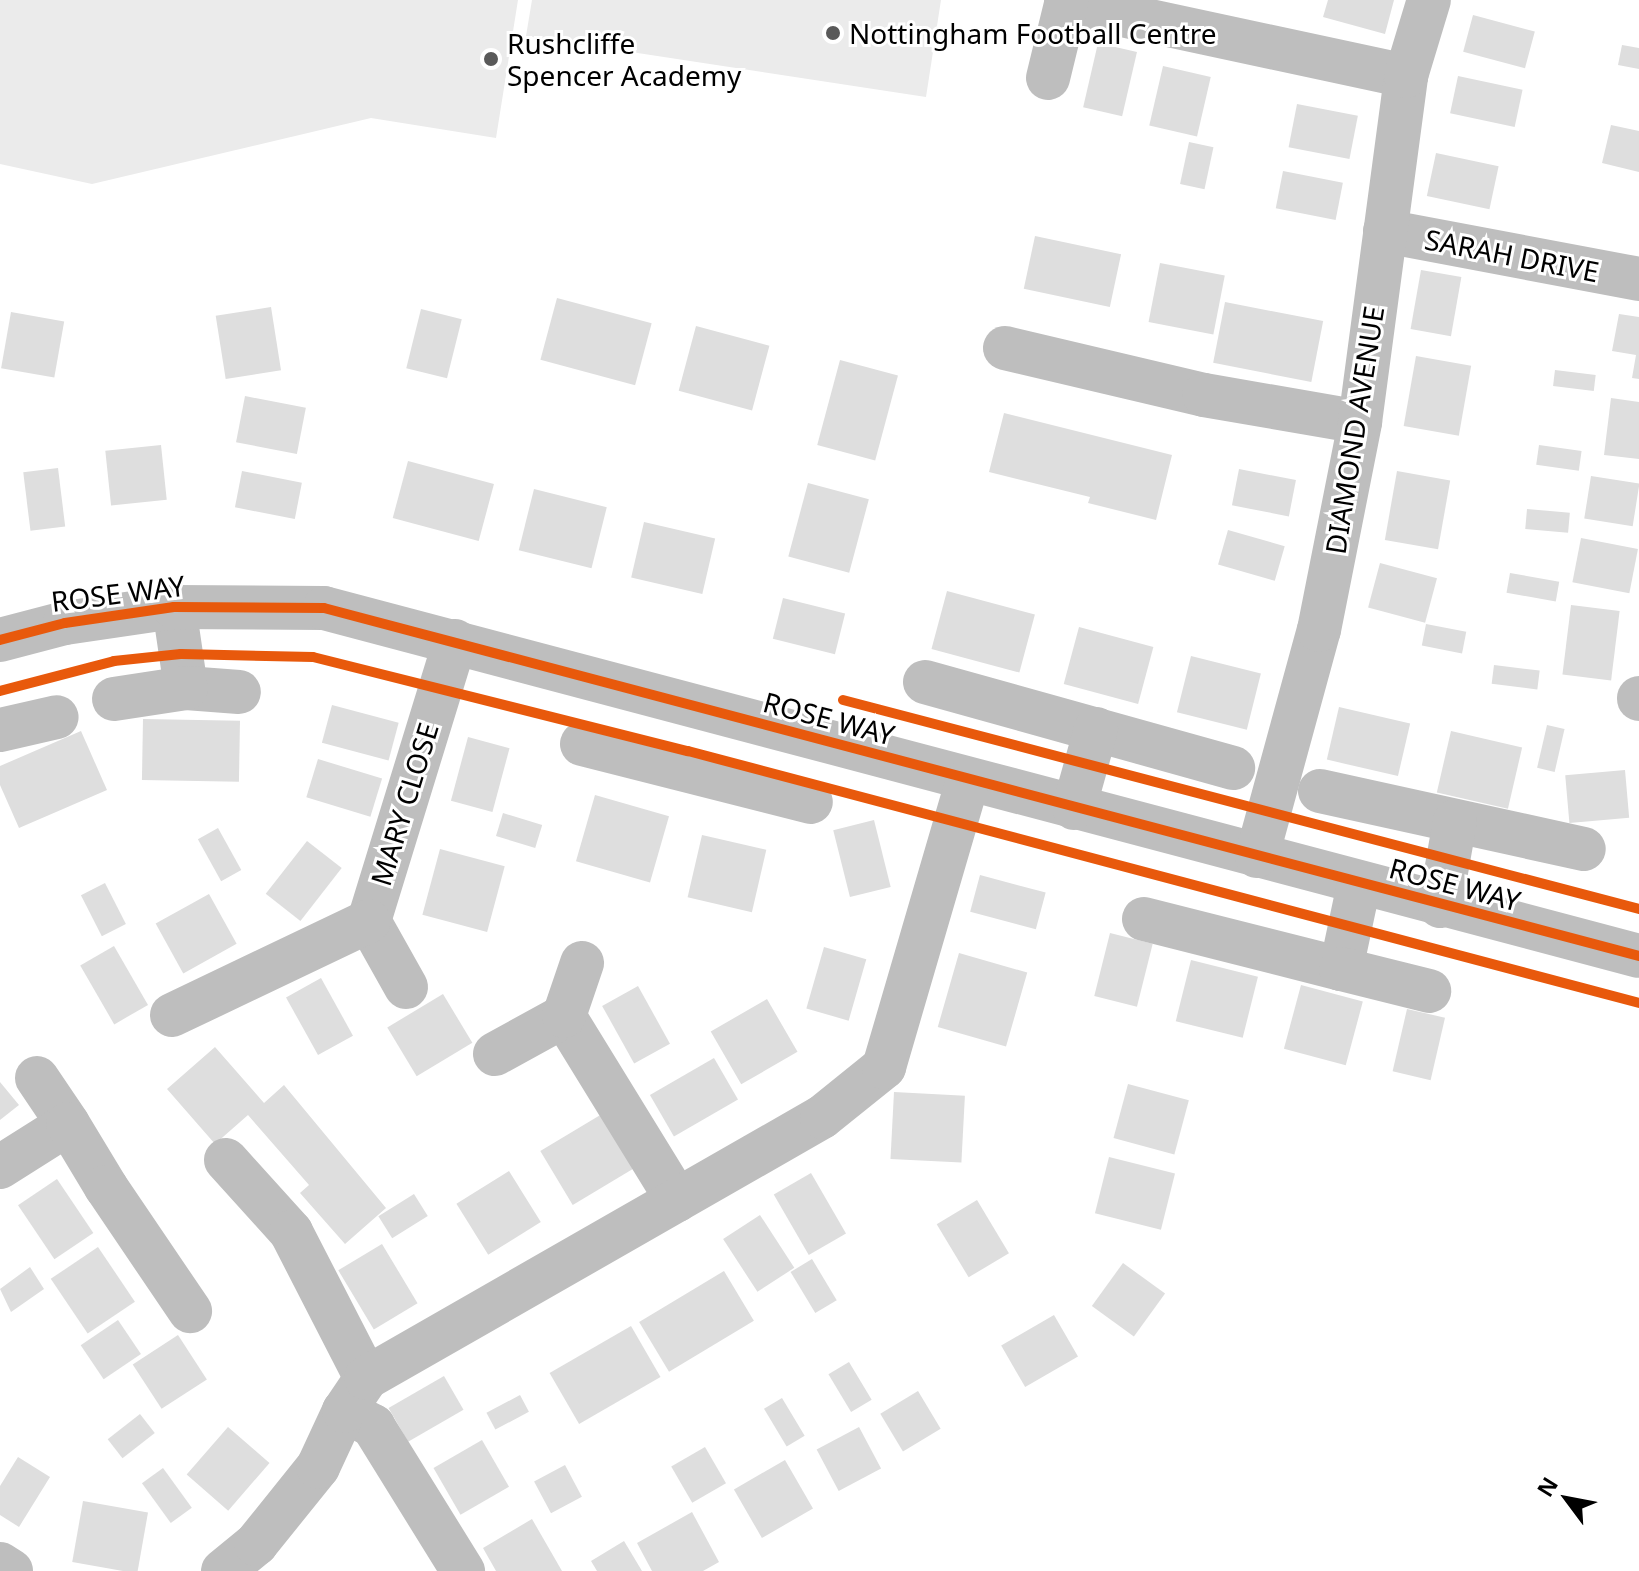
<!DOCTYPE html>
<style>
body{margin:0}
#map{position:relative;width:1639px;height:1571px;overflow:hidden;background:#fff;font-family:"Noto Sans",sans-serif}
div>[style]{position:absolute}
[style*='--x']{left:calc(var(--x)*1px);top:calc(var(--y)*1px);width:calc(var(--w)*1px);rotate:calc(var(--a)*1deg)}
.green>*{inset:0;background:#ebebeb}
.building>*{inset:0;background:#dedede;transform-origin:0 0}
.minor>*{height:44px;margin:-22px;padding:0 22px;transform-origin:22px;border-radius:22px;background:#bebebe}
.cycleway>*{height:10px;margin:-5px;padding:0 5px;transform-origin:5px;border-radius:5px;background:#e8590c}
.dots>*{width:22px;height:22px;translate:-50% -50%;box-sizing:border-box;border:4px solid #fff;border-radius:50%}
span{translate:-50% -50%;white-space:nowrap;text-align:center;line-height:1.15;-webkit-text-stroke:6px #fff;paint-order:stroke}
.poi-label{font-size:28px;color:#000}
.left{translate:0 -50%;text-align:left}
.street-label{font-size:28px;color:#000}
.north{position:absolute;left:1527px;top:1459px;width:80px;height:80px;-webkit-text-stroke:6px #fff;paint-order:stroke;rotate:302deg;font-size:22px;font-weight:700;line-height:32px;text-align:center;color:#000}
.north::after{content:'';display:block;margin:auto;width:28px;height:36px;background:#000;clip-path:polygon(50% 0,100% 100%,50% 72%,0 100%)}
</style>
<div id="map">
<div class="green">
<div style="clip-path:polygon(0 0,518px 0,496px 138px,371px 118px,92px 184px,0 164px)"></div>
<div style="clip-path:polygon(532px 0,941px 0,926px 97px,526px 36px)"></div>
</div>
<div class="building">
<div style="clip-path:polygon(1328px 0,1394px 0,1385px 34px,1323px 17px)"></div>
<div style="left:1473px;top:15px;width:64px;height:38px;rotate:15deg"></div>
<div style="left:1098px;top:43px;width:40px;height:66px;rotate:13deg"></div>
<div style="clip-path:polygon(1622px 45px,1639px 48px,1639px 69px,1618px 65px)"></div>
<div style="left:1163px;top:66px;width:49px;height:61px;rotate:13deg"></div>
<div style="left:1458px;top:76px;width:66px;height:38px;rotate:12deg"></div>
<div style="left:1297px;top:104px;width:62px;height:44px;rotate:11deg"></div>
<div style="clip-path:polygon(1611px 125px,1639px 131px,1639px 172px,1602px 163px)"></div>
<div style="left:1189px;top:142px;width:25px;height:43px;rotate:12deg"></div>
<div style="left:1436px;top:153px;width:64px;height:44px;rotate:12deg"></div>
<div style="left:1283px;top:171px;width:61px;height:38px;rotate:11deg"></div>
<div style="left:1035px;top:236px;width:88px;height:54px;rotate:12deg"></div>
<div style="left:1160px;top:263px;width:66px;height:60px;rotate:11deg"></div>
<div style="left:1421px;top:270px;width:41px;height:60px;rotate:10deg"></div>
<div style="left:557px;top:298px;width:98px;height:64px;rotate:15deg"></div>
<div style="left:1225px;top:302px;width:100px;height:62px;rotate:11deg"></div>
<div style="left:271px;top:307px;width:64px;height:56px;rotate:81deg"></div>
<div style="left:421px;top:309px;width:42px;height:61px;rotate:14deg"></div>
<div style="left:11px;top:312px;width:54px;height:57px;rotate:10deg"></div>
<div style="clip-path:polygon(1619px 314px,1639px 317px,1639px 379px,1632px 378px,1636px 355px,1612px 351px)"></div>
<div style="left:696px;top:326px;width:76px;height:67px;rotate:15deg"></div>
<div style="left:1416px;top:356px;width:56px;height:71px;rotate:10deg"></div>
<div style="left:840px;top:360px;width:60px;height:88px;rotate:15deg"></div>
<div style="left:1555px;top:370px;width:41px;height:16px;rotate:7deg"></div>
<div style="left:245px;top:396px;width:62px;height:47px;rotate:11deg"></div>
<div style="clip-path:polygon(1611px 398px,1639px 402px,1639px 459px,1604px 455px)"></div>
<div style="clip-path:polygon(1004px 413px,1172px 455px,1156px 520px,1088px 503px,1090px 497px,989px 472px)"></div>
<div style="left:161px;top:445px;width:55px;height:56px;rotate:84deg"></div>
<div style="left:1539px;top:445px;width:43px;height:20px;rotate:8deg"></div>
<div style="left:408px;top:461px;width:89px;height:59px;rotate:15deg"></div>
<div style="left:58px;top:468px;width:59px;height:35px;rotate:83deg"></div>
<div style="left:1239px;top:469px;width:58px;height:37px;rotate:11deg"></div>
<div style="left:242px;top:471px;width:61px;height:37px;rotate:11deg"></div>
<div style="left:1397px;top:471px;width:54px;height:70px;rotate:10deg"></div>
<div style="left:1591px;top:476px;width:49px;height:43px;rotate:9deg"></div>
<div style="left:808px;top:483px;width:63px;height:76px;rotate:15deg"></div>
<div style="left:534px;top:489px;width:75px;height:63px;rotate:14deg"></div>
<div style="left:1527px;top:509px;width:43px;height:20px;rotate:5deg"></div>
<div style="left:644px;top:522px;width:73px;height:57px;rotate:13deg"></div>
<div style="left:1228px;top:530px;width:59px;height:36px;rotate:16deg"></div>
<div style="left:1581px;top:538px;width:58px;height:45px;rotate:11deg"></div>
<div style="left:1380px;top:563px;width:59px;height:46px;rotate:15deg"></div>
<div style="left:1510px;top:573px;width:50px;height:20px;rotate:10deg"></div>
<div style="left:947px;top:591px;width:91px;height:60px;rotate:15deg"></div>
<div style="left:783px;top:598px;width:64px;height:42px;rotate:14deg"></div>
<div style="left:1571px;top:605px;width:49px;height:70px;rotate:7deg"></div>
<div style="left:1426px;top:624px;width:41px;height:22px;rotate:11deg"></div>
<div style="left:1079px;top:627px;width:77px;height:59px;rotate:15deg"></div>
<div style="left:1191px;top:656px;width:72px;height:58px;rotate:14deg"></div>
<div style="left:1494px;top:665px;width:46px;height:19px;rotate:7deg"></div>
<div style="left:332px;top:705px;width:69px;height:39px;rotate:15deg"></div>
<div style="left:1339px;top:707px;width:73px;height:54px;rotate:13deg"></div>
<div style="left:143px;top:719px;width:97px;height:61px;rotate:1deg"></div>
<div style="left:1547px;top:725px;width:18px;height:44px;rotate:13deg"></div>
<div style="clip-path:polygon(81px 731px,107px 790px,19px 828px,0 785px,0 766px)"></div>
<div style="left:1451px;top:731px;width:73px;height:63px;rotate:13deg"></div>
<div style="left:468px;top:737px;width:43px;height:66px;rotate:15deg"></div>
<div style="left:318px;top:759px;width:67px;height:40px;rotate:17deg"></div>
<div style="left:1625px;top:770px;width:48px;height:60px;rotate:85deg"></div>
<div style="left:595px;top:795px;width:77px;height:69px;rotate:16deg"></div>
<div style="left:503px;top:813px;width:41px;height:24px;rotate:17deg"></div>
<div style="left:874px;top:820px;width:69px;height:42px;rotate:76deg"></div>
<div style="left:218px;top:828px;width:48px;height:23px;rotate:61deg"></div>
<div style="left:702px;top:835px;width:66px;height:64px;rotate:13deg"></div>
<div style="left:307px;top:841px;width:44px;height:67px;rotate:38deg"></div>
<div style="left:440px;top:849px;width:67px;height:68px;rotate:15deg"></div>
<div style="left:980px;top:875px;width:68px;height:38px;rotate:15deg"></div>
<div style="left:105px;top:883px;width:46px;height:27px;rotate:63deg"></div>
<div style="left:209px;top:894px;width:57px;height:61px;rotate:61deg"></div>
<div style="left:1110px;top:933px;width:44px;height:65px;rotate:14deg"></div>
<div style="left:114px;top:946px;width:68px;height:39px;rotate:60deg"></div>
<div style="left:824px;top:947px;width:44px;height:64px;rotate:16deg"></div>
<div style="left:959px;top:953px;width:71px;height:77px;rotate:16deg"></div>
<div style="left:1191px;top:960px;width:69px;height:63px;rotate:14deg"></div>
<div style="left:321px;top:978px;width:66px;height:40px;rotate:61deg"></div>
<div style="left:1301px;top:985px;width:64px;height:66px;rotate:15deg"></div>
<div style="left:638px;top:986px;width:66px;height:41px;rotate:61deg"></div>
<div style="left:443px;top:994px;width:57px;height:65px;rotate:59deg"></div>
<div style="left:767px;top:999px;width:61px;height:65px;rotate:60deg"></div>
<div style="left:1407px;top:1009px;width:39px;height:64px;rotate:13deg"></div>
<div style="clip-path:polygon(215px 1047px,264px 1103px,284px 1085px,386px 1208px,345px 1244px,300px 1193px,309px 1185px,248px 1115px,215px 1144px,167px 1089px)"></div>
<div style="left:714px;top:1058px;width:48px;height:74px;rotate:60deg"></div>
<div style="clip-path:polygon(0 1082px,19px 1105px,0 1120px)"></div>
<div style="left:1128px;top:1084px;width:63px;height:56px;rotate:15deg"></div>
<div style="left:894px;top:1092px;width:71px;height:67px;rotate:3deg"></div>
<div style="left:602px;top:1114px;width:63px;height:72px;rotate:59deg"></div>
<div style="left:1109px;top:1157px;width:68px;height:58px;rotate:14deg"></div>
<div style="left:509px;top:1171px;width:60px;height:62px;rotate:58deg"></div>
<div style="left:811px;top:1173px;width:70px;height:43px;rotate:60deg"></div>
<div style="left:57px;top:1179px;width:65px;height:47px;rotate:56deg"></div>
<div style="left:414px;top:1194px;width:26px;height:42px;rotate:58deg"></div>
<div style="left:977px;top:1200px;width:62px;height:47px;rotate:59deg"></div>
<div style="left:760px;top:1215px;width:63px;height:44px;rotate:57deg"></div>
<div style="left:382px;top:1244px;width:69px;height:51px;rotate:59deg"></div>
<div style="left:98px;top:1247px;width:66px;height:57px;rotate:56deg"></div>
<div style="left:812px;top:1259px;width:48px;height:25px;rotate:59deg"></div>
<div style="left:1123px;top:1263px;width:52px;height:53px;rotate:36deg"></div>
<div style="clip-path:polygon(30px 1267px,44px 1289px,11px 1312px,0 1289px)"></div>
<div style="left:724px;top:1271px;width:58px;height:99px;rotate:59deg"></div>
<div style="left:1054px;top:1315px;width:48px;height:61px;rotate:60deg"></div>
<div style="left:118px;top:1320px;width:41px;height:45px;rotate:56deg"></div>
<div style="left:631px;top:1326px;width:59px;height:94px;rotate:60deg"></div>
<div style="left:178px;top:1335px;width:53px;height:54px;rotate:57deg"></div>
<div style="left:849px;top:1362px;width:44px;height:24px;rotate:59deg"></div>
<div style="left:444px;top:1376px;width:39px;height:64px;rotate:60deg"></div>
<div style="left:918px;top:1391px;width:44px;height:44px;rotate:59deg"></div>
<div style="left:520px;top:1395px;width:19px;height:38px;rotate:62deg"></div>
<div style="left:782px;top:1398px;width:44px;height:21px;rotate:59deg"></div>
<div style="left:140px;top:1414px;width:24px;height:41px;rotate:52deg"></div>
<div style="left:228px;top:1427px;width:55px;height:63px;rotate:41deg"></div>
<div style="left:859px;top:1427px;width:47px;height:48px;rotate:62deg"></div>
<div style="left:482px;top:1440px;width:54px;height:56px;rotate:60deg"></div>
<div style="left:705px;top:1447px;width:42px;height:39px;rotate:60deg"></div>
<div style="clip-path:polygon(18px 1457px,50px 1477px,19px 1527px,0 1515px,0 1486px)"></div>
<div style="left:785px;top:1460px;width:56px;height:59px;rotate:60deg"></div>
<div style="left:565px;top:1465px;width:36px;height:35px;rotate:62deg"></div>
<div style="left:163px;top:1468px;width:49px;height:26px;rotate:54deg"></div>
<div style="left:83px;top:1501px;width:66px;height:62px;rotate:10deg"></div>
<div style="clip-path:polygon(692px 1512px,719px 1562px,703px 1571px,652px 1571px,637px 1543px)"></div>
<div style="clip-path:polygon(532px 1519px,562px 1571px,496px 1571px,483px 1548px)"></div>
<div style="clip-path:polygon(624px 1541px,642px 1571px,597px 1571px,591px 1561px)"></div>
</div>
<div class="minor">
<div style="--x:1066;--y:3;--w:348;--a:12.1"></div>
<div style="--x:1048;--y:78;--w:80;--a:-76.3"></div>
<div style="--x:1385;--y:231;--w:258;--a:10.7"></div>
<div style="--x:1005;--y:348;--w:204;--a:13.3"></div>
<div style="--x:1204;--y:395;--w:158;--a:9.8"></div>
<div style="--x:174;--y:607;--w:82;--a:81.6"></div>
<div style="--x:186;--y:688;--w:53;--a:4.3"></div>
<div style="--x:0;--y:640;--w:67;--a:-14.7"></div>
<div style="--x:65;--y:623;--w:110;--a:-8.4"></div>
<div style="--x:174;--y:607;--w:150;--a:0.4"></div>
<div style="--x:324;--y:608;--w:1360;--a:14.82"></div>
<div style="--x:925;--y:682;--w:320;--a:15.6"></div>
<div style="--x:114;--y:699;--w:73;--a:-8.7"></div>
<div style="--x:1639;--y:699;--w:1;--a:-90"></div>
<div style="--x:0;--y:730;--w:58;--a:-12.8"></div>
<div style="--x:582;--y:744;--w:236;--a:14.2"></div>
<div style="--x:1320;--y:791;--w:270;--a:12.4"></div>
<div style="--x:1074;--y:808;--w:82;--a:-74.4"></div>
<div style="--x:1257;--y:856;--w:234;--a:-74.7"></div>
<div style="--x:1319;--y:630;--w:212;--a:-78.8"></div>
<div style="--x:1360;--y:422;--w:349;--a:-82.4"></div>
<div style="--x:1406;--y:76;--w:79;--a:-73.2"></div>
<div style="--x:1440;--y:906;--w:86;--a:-80"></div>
<div style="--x:1144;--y:919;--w:203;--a:14.2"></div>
<div style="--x:1341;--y:969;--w:87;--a:-78"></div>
<div style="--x:1341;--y:969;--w:91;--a:14"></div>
<div style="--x:406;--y:987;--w:76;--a:-119.3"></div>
<div style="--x:369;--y:921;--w:293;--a:-72.9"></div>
<div style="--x:172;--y:1015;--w:218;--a:-25.5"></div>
<div style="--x:564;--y:1016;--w:216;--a:58.4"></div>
<div style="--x:495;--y:1054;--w:79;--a:-28.8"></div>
<div style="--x:564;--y:1016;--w:56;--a:-71.2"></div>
<div style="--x:37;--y:1078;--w:55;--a:56"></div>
<div style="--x:226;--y:1160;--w:97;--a:47.9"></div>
<div style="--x:291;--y:1232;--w:164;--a:62.8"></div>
<div style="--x:0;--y:1167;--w:80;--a:-32.3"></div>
<div style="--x:68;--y:1124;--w:74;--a:58.9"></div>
<div style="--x:106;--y:1187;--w:150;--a:55.9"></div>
<div style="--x:344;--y:1411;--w:33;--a:27"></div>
<div style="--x:373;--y:1426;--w:171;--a:58.2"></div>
<div style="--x:0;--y:1564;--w:13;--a:32"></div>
<div style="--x:223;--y:1571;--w:43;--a:-39.3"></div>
<div style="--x:256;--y:1544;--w:99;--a:-51.2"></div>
<div style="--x:318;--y:1467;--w:62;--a:-65.1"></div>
<div style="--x:344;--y:1411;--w:40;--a:-56"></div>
<div style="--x:366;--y:1378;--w:525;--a:-29.79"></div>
<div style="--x:822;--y:1117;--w:80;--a:-38.9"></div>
<div style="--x:884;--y:1067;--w:299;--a:-73.7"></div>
</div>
<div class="cycleway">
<div style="--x:0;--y:640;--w:67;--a:-14.7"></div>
<div style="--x:65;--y:623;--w:110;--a:-8.4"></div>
<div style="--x:174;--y:607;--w:150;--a:0.4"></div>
<div style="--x:324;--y:608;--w:1360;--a:14.82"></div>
<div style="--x:0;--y:691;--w:118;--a:-14.7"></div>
<div style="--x:114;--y:661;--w:67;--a:-6"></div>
<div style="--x:181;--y:654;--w:132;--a:1.3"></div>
<div style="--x:313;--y:657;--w:387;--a:14.1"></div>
<div style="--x:688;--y:751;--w:984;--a:14.84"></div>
<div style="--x:843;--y:700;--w:823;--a:14.71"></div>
</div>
<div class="dots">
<div style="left:833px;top:33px;background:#595959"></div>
<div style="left:491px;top:59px;background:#595959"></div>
</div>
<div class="poi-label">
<span class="left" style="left:849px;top:33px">Nottingham Football Centre</span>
<span class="left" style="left:507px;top:59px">Rushcliffe<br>Spencer Academy</span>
</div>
<div class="street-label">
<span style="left:1512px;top:255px;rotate:11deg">SARAH DRIVE</span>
<span style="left:1354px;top:430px;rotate:-81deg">DIAMOND AVENUE</span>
<span style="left:118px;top:593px;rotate:-7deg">ROSE WAY</span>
<span style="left:829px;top:718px;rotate:15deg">ROSE WAY</span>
<span style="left:404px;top:804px;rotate:-73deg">MARY CLOSE</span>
<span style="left:1455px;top:884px;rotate:15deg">ROSE WAY</span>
</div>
<div class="north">N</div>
</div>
